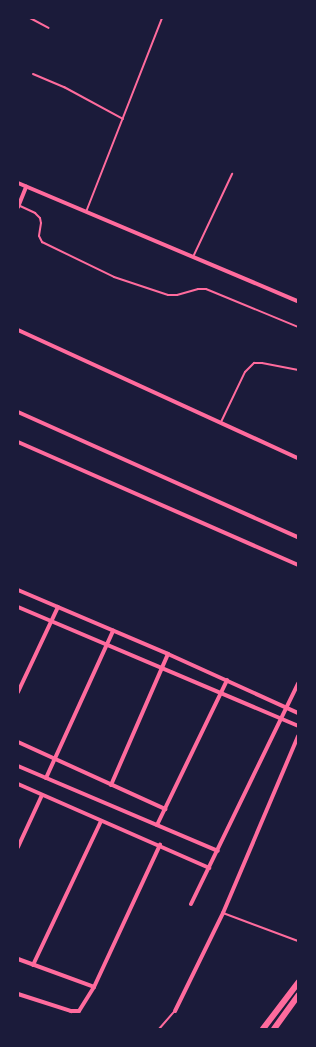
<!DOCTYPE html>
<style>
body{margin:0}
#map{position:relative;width:316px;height:1047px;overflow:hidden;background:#1b1b3a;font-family:"Nunito Sans",sans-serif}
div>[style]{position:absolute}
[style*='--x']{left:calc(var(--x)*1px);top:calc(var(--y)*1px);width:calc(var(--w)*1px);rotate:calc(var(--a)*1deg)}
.service>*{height:2px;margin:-1px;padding:0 1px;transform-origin:1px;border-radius:1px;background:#ff6b9d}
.minor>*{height:4px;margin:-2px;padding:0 2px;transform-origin:2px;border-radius:2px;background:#ff6b9d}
.secondary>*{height:5.5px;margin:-2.75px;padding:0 2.75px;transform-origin:2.75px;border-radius:2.75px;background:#ff6b9d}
span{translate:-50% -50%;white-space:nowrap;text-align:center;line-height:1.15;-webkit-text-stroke:4px #1b1b3a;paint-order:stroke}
.frame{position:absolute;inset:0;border:19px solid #1b1b3a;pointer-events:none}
</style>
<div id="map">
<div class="service">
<div style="--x:30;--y:18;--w:21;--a:28"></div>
<div style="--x:33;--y:74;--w:34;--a:23"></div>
<div style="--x:64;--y:87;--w:67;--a:28.5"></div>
<div style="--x:18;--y:205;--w:19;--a:25"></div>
<div style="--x:35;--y:213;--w:7;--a:45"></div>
<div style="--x:40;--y:218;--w:5;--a:79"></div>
<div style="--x:41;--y:223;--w:13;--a:99"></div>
<div style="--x:39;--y:236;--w:7;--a:63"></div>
<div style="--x:42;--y:242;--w:80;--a:25.9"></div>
<div style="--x:114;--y:277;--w:57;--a:18.4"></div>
<div style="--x:168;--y:295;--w:9;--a:0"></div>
<div style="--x:177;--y:295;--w:22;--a:-16"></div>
<div style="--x:198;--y:289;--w:8;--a:0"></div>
<div style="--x:206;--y:289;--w:100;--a:22.4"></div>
<div style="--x:86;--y:212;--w:208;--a:-68.6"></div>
<div style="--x:193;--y:257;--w:92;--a:-64.8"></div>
<div style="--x:221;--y:422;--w:55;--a:-64.4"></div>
<div style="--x:245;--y:372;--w:13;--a:-45"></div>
<div style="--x:254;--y:363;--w:8;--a:0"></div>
<div style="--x:262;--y:363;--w:37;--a:11"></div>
<div style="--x:223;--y:913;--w:80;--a:20.5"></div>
<div style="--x:159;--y:1029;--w:23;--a:-49"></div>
</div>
<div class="minor">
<div style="--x:18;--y:183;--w:304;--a:22.9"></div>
<div style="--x:18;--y:207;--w:22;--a:-68"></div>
<div style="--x:18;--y:330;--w:308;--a:24.6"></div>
<div style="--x:18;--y:412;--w:307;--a:24.1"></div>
<div style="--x:18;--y:442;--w:306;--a:23.7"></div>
<div style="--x:18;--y:590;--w:163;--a:23.1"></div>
<div style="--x:168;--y:654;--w:143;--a:24.4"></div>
<div style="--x:18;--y:607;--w:304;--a:23"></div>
<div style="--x:18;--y:692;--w:94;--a:-64.8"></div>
<div style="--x:18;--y:742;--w:162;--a:24.5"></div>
<div style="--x:18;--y:766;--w:217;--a:23"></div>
<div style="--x:46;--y:778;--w:162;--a:-65.5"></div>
<div style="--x:18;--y:784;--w:209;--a:23.7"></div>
<div style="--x:111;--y:785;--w:143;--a:-66.5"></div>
<div style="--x:157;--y:825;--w:161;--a:-64.2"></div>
<div style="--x:18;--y:847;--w:57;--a:-65.2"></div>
<div style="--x:191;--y:904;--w:245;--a:-64.1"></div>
<div style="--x:18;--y:959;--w:81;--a:20.2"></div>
<div style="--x:33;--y:965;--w:159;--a:-64.7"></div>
<div style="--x:18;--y:994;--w:56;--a:17.8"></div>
<div style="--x:71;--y:1011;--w:8;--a:0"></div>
<div style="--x:79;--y:1011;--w:28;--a:-58"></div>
<div style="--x:94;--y:987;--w:157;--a:-65.1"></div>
<div style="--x:175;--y:1011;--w:109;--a:-63.9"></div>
<div style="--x:223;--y:913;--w:192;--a:-67"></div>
</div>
<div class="secondary">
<div style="--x:263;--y:1029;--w:58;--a:-52.7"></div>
<div style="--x:274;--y:1029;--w:41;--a:-54"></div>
</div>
<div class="frame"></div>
</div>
